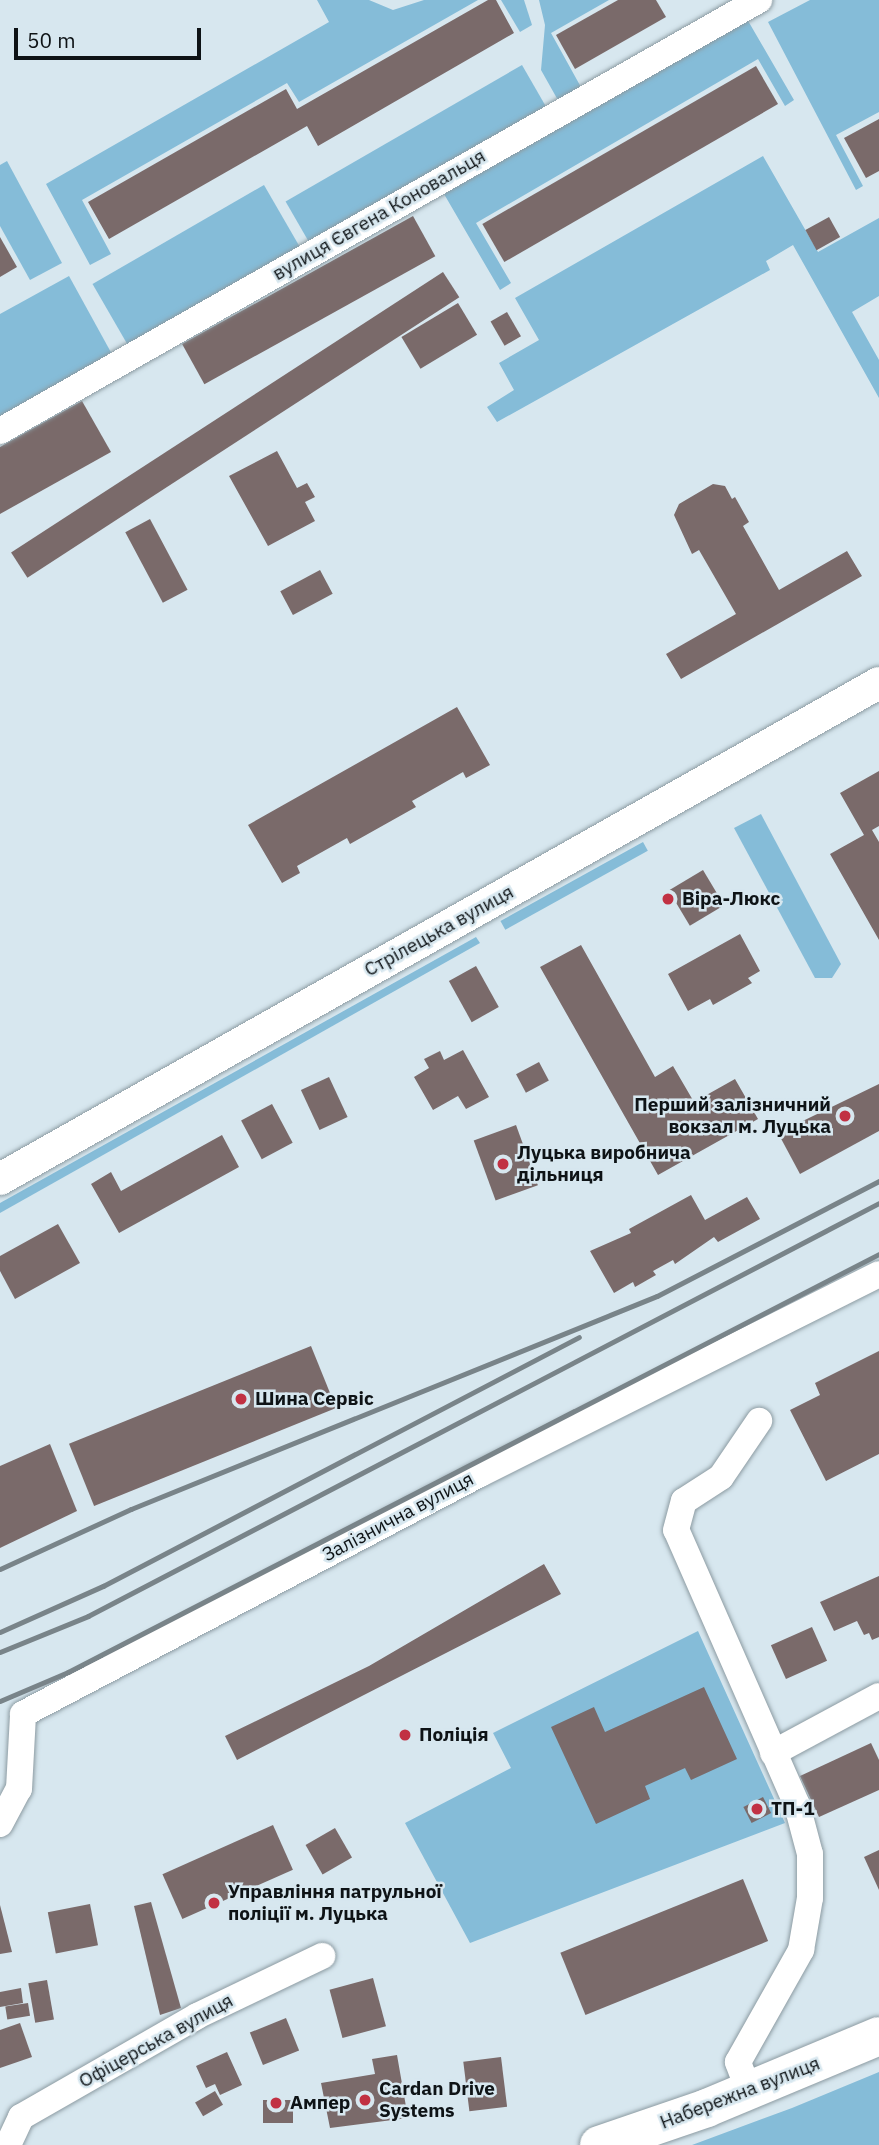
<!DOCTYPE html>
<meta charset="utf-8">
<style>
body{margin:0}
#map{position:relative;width:879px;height:2145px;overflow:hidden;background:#d7e7ef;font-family:"IBM Plex Sans",sans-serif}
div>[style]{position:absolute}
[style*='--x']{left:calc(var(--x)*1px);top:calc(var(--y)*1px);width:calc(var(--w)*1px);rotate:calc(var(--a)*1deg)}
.green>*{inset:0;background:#85bcd8;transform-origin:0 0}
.building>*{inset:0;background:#7a6a6a;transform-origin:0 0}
.roads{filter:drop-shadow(0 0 2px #8c9ba2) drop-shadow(0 0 2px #8c9ba2)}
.minor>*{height:26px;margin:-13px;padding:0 13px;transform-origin:13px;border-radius:13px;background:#fff}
.tertiary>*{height:32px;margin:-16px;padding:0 16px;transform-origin:16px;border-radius:16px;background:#fff}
.primary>*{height:38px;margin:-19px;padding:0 19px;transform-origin:19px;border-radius:19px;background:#fff}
.rail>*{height:5px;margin:-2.5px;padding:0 2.5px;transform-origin:2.5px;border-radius:2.5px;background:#798489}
.dots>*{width:19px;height:19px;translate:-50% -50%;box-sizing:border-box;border:4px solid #d7e7ef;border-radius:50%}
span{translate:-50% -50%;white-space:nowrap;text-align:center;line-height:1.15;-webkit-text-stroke:5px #d7e7ef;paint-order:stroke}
.street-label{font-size:19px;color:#0e1316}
.poi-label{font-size:19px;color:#0e1316;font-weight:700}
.left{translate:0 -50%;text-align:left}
.right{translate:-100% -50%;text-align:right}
.scale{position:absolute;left:14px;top:28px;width:187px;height:32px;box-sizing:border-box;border:4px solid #0e1316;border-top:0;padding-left:9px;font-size:21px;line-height:24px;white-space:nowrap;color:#0e1316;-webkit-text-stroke:5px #d7e7ef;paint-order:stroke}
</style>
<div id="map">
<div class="green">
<div style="clip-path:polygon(317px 0,369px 0,393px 10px,424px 0,478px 0,299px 102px,287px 83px,82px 200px,111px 254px,90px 265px,46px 184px,329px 22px)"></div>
<div style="clip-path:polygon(501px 0,524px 0,532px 25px,520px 32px)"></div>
<div style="clip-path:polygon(539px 0,609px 0,551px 33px,582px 89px,559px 102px,541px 70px,545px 25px)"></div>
<div style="clip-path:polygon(810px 0,879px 0,879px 112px,836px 135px,863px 186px,856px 190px,768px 22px)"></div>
<div style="clip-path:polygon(747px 19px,794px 100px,785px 106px,758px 59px,476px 223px,511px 283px,500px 290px,444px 194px)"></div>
<div style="left:522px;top:65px;width:51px;height:273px;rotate:60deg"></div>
<div style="clip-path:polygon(763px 156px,818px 252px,879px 218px,879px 296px,852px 312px,879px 360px,879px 398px,793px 245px,766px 261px,770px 270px,497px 422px,487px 407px,514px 390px,499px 363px,539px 340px,515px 298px)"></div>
<div style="clip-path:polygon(7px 161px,62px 263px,30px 280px,0 226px,0 165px)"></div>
<div style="left:264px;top:185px;width:74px;height:198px;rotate:60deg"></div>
<div style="clip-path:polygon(69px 276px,113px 356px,0 421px,0 314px)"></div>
<div style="clip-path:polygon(761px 814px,841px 964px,832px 978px,815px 978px,734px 828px)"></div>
<div style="left:643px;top:842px;width:10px;height:163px;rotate:61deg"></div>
<div style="clip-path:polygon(476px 937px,480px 943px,0 1213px,0 1203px)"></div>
<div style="clip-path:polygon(698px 1631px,785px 1823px,470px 1943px,405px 1823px,511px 1768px,493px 1733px)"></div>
<div style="clip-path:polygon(879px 2072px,879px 2145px,692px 2145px,792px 2108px)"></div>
</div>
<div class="building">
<div style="clip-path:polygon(488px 0,496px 0,514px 33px,318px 146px,307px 126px,109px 239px,88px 202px,286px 89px,297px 109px)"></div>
<div style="clip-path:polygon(618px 0,656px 0,666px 17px,575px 69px,556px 35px)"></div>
<div style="left:756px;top:66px;width:44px;height:316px;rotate:60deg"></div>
<div style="clip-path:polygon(879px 119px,879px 171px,866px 178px,844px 138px)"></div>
<div style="left:413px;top:216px;width:46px;height:264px;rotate:61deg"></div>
<div style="left:829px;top:217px;width:23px;height:27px;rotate:61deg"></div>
<div style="clip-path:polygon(0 237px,17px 267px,0 277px)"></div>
<div style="left:443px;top:272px;width:30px;height:515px;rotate:57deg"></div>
<div style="left:458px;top:303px;width:37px;height:66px;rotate:59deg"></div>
<div style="left:507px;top:312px;width:28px;height:19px;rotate:60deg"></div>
<div style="clip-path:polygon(82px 401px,111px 452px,0 514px,0 447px)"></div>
<div style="clip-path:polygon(277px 451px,297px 488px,307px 483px,315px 497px,305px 502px,315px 521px,268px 546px,229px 476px)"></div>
<div style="clip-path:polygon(713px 484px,725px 486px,732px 499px,735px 497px,749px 522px,743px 526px,779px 590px,847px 551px,862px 576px,681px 679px,666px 654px,736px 614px,699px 550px,692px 554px,674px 515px,679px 504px)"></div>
<div style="left:150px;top:519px;width:80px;height:28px;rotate:62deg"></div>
<div style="left:320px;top:570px;width:27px;height:45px;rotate:62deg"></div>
<div style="clip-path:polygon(457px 707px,490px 765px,466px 778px,463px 772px,412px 801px,416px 807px,350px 844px,347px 838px,297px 866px,300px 873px,282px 883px,248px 825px)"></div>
<div style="clip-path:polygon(879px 771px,879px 826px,872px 830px,879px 842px,879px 940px,830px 854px,864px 835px,840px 793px)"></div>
<div style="left:703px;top:870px;width:41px;height:40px;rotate:59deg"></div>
<div style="clip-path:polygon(740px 934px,760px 971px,748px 978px,752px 983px,713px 1005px,710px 999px,688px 1011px,668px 974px)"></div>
<div style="clip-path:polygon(581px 945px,655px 1077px,673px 1066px,694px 1102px,735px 1079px,758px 1119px,658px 1175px,540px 967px)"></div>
<div style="left:476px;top:966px;width:47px;height:31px;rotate:61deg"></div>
<div style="clip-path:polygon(463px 1050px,489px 1097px,466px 1109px,458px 1096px,433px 1110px,414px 1077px,429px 1068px,424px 1059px,440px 1051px,444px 1060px)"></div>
<div style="left:539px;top:1062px;width:21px;height:26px;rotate:62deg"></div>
<div style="left:329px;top:1077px;width:44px;height:31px;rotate:65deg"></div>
<div style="clip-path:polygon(879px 1084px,879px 1131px,800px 1174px,778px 1133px)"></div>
<div style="left:272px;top:1104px;width:44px;height:35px;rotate:62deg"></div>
<div style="left:516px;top:1125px;width:64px;height:45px;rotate:70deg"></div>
<div style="clip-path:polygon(222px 1135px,239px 1167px,119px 1233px,91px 1184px,111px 1172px,121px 1191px)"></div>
<div style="clip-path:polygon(691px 1195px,705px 1220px,747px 1197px,760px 1219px,718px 1242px,714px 1237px,675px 1264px,673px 1260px,653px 1271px,656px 1275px,635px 1287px,633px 1282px,614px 1293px,590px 1251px,631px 1233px,629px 1229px)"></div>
<div style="clip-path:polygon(58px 1224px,80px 1263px,15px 1299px,0 1271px,0 1256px)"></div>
<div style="left:311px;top:1346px;width:67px;height:261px;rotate:68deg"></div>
<div style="clip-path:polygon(879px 1351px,879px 1454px,826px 1481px,790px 1410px,820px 1395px,815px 1383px)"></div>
<div style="clip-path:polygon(50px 1444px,77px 1511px,0 1548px,0 1466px)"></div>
<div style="clip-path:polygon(544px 1564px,561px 1594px,237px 1760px,225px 1736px,369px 1666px)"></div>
<div style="clip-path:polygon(879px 1576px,879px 1637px,872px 1640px,869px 1633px,864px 1635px,857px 1621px,834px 1631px,820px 1602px)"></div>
<div style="left:812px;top:1627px;width:37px;height:45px;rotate:66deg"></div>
<div style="clip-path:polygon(704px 1687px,737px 1759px,691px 1780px,685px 1768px,645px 1786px,650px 1799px,596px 1824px,551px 1727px,594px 1707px,605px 1732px)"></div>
<div style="clip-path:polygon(871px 1743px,879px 1760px,879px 1790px,819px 1817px,800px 1776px)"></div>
<div style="left:763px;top:1797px;width:18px;height:22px;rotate:63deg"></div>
<div style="left:273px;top:1825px;width:49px;height:121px;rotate:66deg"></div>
<div style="left:335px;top:1828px;width:34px;height:34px;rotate:60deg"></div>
<div style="clip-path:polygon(879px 1850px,879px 1890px,864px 1857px)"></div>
<div style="left:743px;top:1879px;width:67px;height:197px;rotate:68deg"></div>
<div style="clip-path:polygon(151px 1902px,181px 2008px,160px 2015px,134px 1906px)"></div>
<div style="left:90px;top:1904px;width:42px;height:43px;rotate:79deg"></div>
<div style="clip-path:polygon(0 1905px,12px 1952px,0 1954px)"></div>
<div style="left:373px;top:1978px;width:50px;height:45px;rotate:75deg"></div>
<div style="left:47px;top:1980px;width:40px;height:19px;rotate:80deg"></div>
<div style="clip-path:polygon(21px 1988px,23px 2003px,0 2007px,0 1992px)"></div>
<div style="left:28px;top:2003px;width:13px;height:23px;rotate:81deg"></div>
<div style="left:286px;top:2018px;width:35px;height:39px;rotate:68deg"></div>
<div style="clip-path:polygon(20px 2023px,32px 2057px,0 2068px,0 2030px)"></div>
<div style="clip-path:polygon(227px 2052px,242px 2085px,220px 2095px,215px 2084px,206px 2088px,196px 2066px)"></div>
<div style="clip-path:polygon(397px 2055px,408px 2118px,330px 2128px,321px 2083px,375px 2074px,372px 2059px)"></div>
<div style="left:501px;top:2057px;width:50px;height:38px;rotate:83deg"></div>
<div style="left:215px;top:2091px;width:16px;height:23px;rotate:60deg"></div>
<div style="left:263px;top:2100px;width:30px;height:23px"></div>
</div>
<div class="roads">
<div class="minor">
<div style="--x:0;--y:431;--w:873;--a:-29.59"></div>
<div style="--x:773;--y:1753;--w:120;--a:-28.3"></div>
<div style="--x:0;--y:1824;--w:40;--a:-62"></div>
<div style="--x:19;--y:1789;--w:75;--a:-86.9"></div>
<div style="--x:23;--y:1714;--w:516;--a:-27.71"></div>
<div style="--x:480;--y:1474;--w:446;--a:-26.6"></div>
<div style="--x:749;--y:2091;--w:31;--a:-111"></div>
<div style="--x:738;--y:2062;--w:129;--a:-60.6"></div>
<div style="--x:801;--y:1950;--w:53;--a:-80.2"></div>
<div style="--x:810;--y:1898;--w:44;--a:-90"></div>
<div style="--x:810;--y:1854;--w:51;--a:-104.9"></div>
<div style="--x:797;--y:1805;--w:300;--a:-113.7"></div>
<div style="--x:676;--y:1530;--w:30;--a:-75"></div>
<div style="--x:684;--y:1501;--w:44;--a:-33"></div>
<div style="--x:721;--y:1477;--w:68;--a:-55.8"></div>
<div style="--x:8;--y:2145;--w:31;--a:-65"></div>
<div style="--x:21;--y:2117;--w:203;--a:-29.8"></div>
<div style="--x:197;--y:2016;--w:139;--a:-25.6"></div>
</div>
<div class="tertiary">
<div style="--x:0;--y:1179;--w:1009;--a:-29.44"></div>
</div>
<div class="primary">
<div style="--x:599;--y:2145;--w:114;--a:-18.9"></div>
<div style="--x:707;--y:2108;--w:186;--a:-22.7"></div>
</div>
</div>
<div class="rail">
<div style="--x:0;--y:1569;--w:144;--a:-24.6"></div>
<div style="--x:131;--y:1509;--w:567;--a:-22.05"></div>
<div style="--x:657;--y:1296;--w:250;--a:-27.4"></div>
<div style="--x:0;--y:1632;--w:113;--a:-24.1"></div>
<div style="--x:103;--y:1586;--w:537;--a:-27.61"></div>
<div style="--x:0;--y:1652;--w:95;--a:-22.2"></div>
<div style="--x:88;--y:1616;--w:892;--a:-27.57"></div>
<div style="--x:0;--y:1701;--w:74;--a:-23.1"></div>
<div style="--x:68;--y:1672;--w:912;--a:-27.27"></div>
</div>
<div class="dots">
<div style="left:668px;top:899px;background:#c13143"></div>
<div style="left:845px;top:1116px;background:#c13143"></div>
<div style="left:503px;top:1164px;background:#c13143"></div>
<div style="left:241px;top:1399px;background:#c13143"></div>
<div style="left:405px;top:1735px;background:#c13143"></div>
<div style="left:757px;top:1809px;background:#c13143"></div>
<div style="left:214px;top:1903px;background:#c13143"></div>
<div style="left:365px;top:2100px;background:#c13143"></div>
<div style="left:276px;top:2103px;background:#c13143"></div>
</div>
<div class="street-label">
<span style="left:379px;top:215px;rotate:-30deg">вулиця Євгена Коновальця</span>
<span style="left:439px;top:931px;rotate:-29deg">Стрілецька вулиця</span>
<span style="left:398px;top:1517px;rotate:-28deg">Залізнична вулиця</span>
<span style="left:156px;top:2041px;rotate:-29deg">Офіцерська вулиця</span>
<span style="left:740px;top:2093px;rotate:-21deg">Набережна вулиця</span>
</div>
<div class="poi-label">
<span class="left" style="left:682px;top:899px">Віра-Люкс</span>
<span class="right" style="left:831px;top:1116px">Перший залізничний<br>вокзал м. Луцька</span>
<span class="left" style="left:517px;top:1164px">Луцька виробнича<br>дільниця</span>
<span class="left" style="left:255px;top:1399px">Шина Сервіс</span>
<span class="left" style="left:419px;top:1735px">Поліція</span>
<span class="left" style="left:771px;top:1809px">ТП-1</span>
<span class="left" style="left:228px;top:1903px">Управління патрульної<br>поліції м. Луцька</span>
<span class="left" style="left:379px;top:2100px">Cardan Drive<br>Systems</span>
<span class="left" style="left:290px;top:2103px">Ампер</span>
</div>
<div class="scale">50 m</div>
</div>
